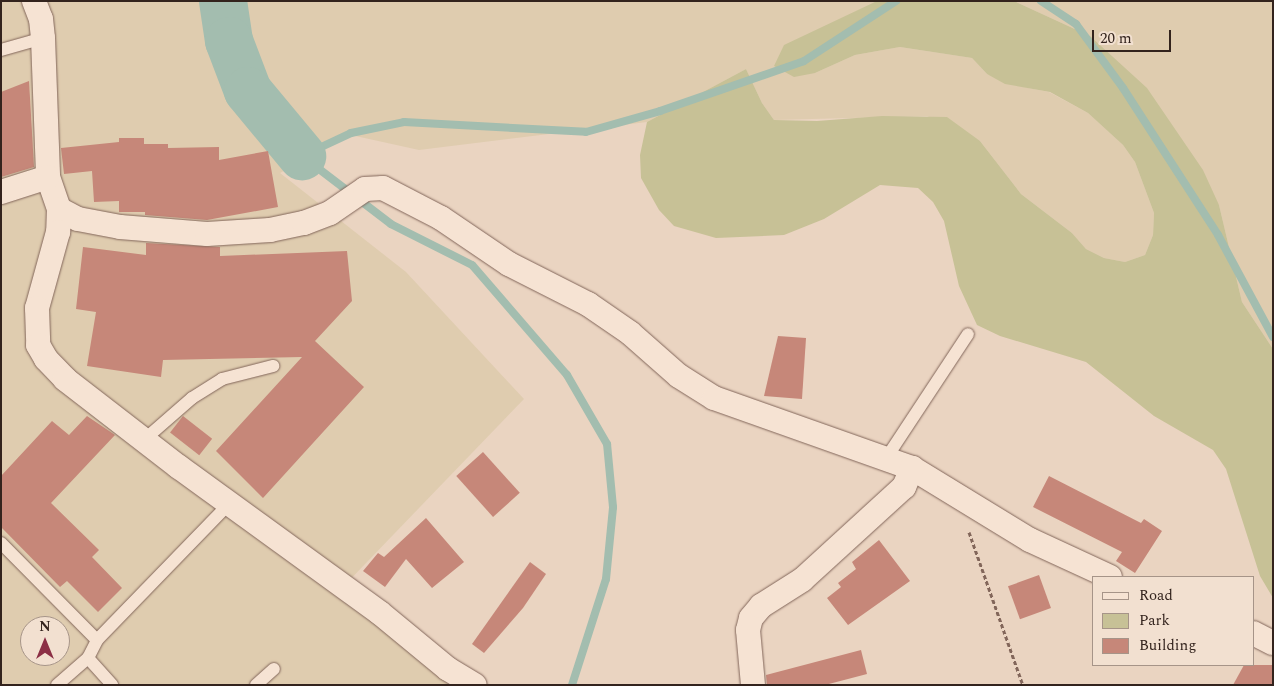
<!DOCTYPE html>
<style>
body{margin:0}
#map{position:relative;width:1274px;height:686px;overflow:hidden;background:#ead4c1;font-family:Spectral,serif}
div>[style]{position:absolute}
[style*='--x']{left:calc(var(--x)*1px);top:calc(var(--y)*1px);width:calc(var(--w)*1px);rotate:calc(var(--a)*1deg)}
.farmland>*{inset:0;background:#dfccaf}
.green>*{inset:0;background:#c7c196}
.stream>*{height:8px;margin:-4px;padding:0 4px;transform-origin:4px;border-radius:4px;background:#a3bdaf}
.river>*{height:48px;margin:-24px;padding:0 24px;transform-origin:24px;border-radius:24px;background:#a3bdaf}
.building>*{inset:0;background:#c68779;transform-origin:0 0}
.path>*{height:3px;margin-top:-1.5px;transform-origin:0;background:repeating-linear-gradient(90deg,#82665a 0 4px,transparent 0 6.5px)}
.roads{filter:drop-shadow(0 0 1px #82665a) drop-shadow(0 0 1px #82665a)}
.service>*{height:12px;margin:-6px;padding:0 6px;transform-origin:6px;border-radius:6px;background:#f6e3d3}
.minor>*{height:24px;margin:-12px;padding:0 12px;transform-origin:12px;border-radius:12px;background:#f6e3d3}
span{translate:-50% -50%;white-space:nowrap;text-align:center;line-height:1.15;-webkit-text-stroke:4px #f2e0d0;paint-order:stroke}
.frame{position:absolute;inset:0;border:2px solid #33231d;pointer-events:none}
.legend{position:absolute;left:1092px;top:576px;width:162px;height:90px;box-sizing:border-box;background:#f2e0d0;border:1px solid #a69488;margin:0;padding:6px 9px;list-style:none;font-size:15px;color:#33231d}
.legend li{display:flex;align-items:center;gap:10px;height:25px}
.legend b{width:25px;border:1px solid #a69488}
.north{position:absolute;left:20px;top:616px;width:50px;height:50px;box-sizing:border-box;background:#f2e0d0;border:1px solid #a69488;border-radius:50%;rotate:0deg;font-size:14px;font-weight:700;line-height:20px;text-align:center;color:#33231d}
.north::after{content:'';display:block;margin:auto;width:18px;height:22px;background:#8c2f45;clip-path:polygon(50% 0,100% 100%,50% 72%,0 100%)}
.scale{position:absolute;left:1092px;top:30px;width:79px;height:22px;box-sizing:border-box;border:2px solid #33231d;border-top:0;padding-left:6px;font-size:15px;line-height:18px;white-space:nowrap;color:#33231d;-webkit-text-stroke:4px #f2e0d0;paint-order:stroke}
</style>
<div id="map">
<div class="farmland">
<div style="clip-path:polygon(evenodd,1px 1px,877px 1px,815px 73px,855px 55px,900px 47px,972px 58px,987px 74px,1028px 88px,1049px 92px,1088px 113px,1123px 145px,1135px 162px,1154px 213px,1153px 235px,1145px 255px,1125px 262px,1104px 258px,1086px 249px,1072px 233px,1021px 194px,980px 141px,927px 116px,774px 120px,762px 103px,746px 69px,647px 122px,419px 150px,351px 135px,280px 173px,406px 272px,524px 399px,341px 589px,457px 685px,1px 685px,1px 1px,30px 626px,60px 626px,60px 656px,30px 656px,30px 626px)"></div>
<div style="clip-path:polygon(1014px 1px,1273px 1px,1273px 349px,1242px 302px,1219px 205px,1090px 36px)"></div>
</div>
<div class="green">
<div style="clip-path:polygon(877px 1px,1014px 1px,1090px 36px,1147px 88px,1203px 170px,1219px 205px,1242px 302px,1273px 349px,1273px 598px,1260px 576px,1226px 469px,1213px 450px,1154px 416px,1086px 362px,1000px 336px,977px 325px,959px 286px,944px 221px,933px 202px,918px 188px,880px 185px,824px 219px,784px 235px,716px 238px,674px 226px,659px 210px,641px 178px,640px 155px,647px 122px,746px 69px,762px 103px,774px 120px,817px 121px,882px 116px,947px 117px,980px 141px,1021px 194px,1072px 233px,1086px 249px,1104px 258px,1125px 262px,1145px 255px,1153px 235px,1154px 213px,1135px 162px,1123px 145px,1088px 113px,1050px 92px,1005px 84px,987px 74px,972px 58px,900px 47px,855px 55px,815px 73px,794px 77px,774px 66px,784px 45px)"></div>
</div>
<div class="stream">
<div style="--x:1041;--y:1;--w:42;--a:33.3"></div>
<div style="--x:1076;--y:24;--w:79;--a:53.7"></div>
<div style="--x:1123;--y:88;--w:175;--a:57.1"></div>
<div style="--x:1218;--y:235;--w:116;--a:61.7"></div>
<div style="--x:572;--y:685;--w:111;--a:-72.2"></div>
<div style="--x:606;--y:579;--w:72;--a:-84.4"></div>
<div style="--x:613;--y:507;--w:63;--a:-95.4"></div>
<div style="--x:607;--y:444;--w:80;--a:-120.1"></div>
<div style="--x:567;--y:375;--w:145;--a:-130.8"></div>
<div style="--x:472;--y:265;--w:91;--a:-153.2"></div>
<div style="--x:391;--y:224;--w:112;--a:-142.6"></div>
<div style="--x:302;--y:156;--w:54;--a:-25.1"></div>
<div style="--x:351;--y:133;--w:54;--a:-11.7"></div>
<div style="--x:404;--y:122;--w:182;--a:3.1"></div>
<div style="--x:586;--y:132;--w:77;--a:-15.8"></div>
<div style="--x:660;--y:111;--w:152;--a:-19.1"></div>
<div style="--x:804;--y:61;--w:110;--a:-33.1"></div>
</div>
<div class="river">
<div style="--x:223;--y:1;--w:40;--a:81.5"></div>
<div style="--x:229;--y:41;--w:53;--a:69.2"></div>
<div style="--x:248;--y:91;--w:85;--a:50.3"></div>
</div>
<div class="building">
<div style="clip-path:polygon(29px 81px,34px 167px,1px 177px,1px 92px)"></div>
<div style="clip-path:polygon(119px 138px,144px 138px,144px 144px,168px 144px,168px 148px,219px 147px,219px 160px,268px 151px,278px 207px,207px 220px,145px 215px,145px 212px,119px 212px,119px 201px,94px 202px,92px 171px,64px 174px,61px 148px,119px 142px)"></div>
<div style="clip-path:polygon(146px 243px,220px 247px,220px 256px,347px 251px,352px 301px,315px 341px,364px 387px,263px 498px,216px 451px,302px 357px,163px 360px,161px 377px,87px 366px,96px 312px,76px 309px,83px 247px,146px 255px)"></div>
<div style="clip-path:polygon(778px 336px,806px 338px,802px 399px,764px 396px)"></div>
<div style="clip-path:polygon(87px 416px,115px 435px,51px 503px,99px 550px,92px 557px,122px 588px,98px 612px,67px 581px,60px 587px,1px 527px,1px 476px,52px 421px,69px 435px)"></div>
<div style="left:183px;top:416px;width:37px;height:21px;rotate:38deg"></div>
<div style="left:483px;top:452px;width:55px;height:36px;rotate:48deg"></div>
<div style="clip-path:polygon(1049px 476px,1141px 523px,1144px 519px,1162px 531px,1135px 573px,1116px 561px,1122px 552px,1033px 507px)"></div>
<div style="clip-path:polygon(426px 518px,464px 562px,432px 588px,406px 559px,385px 587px,363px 571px,378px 553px,384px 557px)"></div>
<div style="clip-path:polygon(879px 540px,910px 581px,848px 625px,827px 598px,841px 587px,838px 583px,856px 569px,852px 562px)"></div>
<div style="clip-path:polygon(530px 562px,546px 574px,523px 608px,484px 653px,472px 644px)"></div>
<div style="left:1039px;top:575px;width:35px;height:33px;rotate:70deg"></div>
<div style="clip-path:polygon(861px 650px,867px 674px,825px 685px,767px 685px,766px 675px)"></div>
<div style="clip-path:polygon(1244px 665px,1273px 665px,1273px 685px,1233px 685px)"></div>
</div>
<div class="path">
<div style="--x:969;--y:532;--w:162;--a:70.6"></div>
</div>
<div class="roads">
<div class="service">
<div style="--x:1;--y:50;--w:44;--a:-15.9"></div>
<div style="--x:145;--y:439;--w:62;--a:-41.1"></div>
<div style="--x:192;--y:398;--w:36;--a:-32"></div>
<div style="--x:222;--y:379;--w:53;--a:-14.3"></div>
<div style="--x:887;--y:457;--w:147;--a:-56.6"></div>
<div style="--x:1;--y:543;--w:136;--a:45.3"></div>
<div style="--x:88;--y:658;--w:36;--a:48"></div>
<div style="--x:57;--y:685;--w:41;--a:-41.1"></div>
<div style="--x:88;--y:658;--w:20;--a:-63"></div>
<div style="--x:97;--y:640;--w:190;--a:-45.9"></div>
<div style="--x:256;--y:685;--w:24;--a:-42"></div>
</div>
<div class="minor">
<div style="--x:34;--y:1;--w:19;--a:69"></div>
<div style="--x:41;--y:19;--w:19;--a:84"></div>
<div style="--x:43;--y:38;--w:139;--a:87.9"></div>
<div style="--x:48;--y:177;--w:34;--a:71"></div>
<div style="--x:59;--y:209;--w:21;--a:28"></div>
<div style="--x:78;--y:219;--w:43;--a:10.8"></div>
<div style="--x:120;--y:227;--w:87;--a:4.6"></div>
<div style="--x:207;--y:234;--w:63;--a:-3.6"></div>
<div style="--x:270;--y:230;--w:35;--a:-12"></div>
<div style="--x:304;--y:223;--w:28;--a:-21"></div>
<div style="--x:330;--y:213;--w:42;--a:-34.4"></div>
<div style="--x:365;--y:189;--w:18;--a:-3"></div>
<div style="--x:383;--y:188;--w:65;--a:27.3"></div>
<div style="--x:441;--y:218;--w:82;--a:34.1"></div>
<div style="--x:509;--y:264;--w:89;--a:26.9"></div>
<div style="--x:588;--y:304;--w:51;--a:34.6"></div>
<div style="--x:630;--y:333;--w:65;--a:41.3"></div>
<div style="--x:679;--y:376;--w:41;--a:32.2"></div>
<div style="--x:714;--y:398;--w:210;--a:19.5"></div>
<div style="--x:912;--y:468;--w:138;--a:31.4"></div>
<div style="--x:1030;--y:540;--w:88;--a:24.8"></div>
<div style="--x:1;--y:192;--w:49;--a:-17.7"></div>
<div style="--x:59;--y:209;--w:23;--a:92"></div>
<div style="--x:58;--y:232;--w:79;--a:105.4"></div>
<div style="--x:37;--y:308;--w:37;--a:88"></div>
<div style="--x:38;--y:345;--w:16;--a:60"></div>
<div style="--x:46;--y:359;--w:28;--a:46"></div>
<div style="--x:65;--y:379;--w:144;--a:37.7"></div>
<div style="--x:179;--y:467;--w:248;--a:36"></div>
<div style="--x:380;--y:613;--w:88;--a:39.5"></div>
<div style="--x:448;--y:669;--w:31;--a:31"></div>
<div style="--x:1253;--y:633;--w:22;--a:27"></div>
<div style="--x:753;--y:685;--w:55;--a:-95.2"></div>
<div style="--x:748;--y:630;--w:12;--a:-76"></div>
<div style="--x:751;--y:618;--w:16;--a:-50"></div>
<div style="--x:761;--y:606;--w:49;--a:-32.4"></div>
<div style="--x:802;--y:580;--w:138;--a:-42.4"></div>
<div style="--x:904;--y:487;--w:21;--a:-67"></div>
</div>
</div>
<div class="frame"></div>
<ul class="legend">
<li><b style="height:6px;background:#f6e3d3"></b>Road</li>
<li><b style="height:14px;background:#c7c196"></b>Park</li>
<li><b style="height:14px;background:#c68779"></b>Building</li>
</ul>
<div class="north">N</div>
<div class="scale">20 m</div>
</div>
